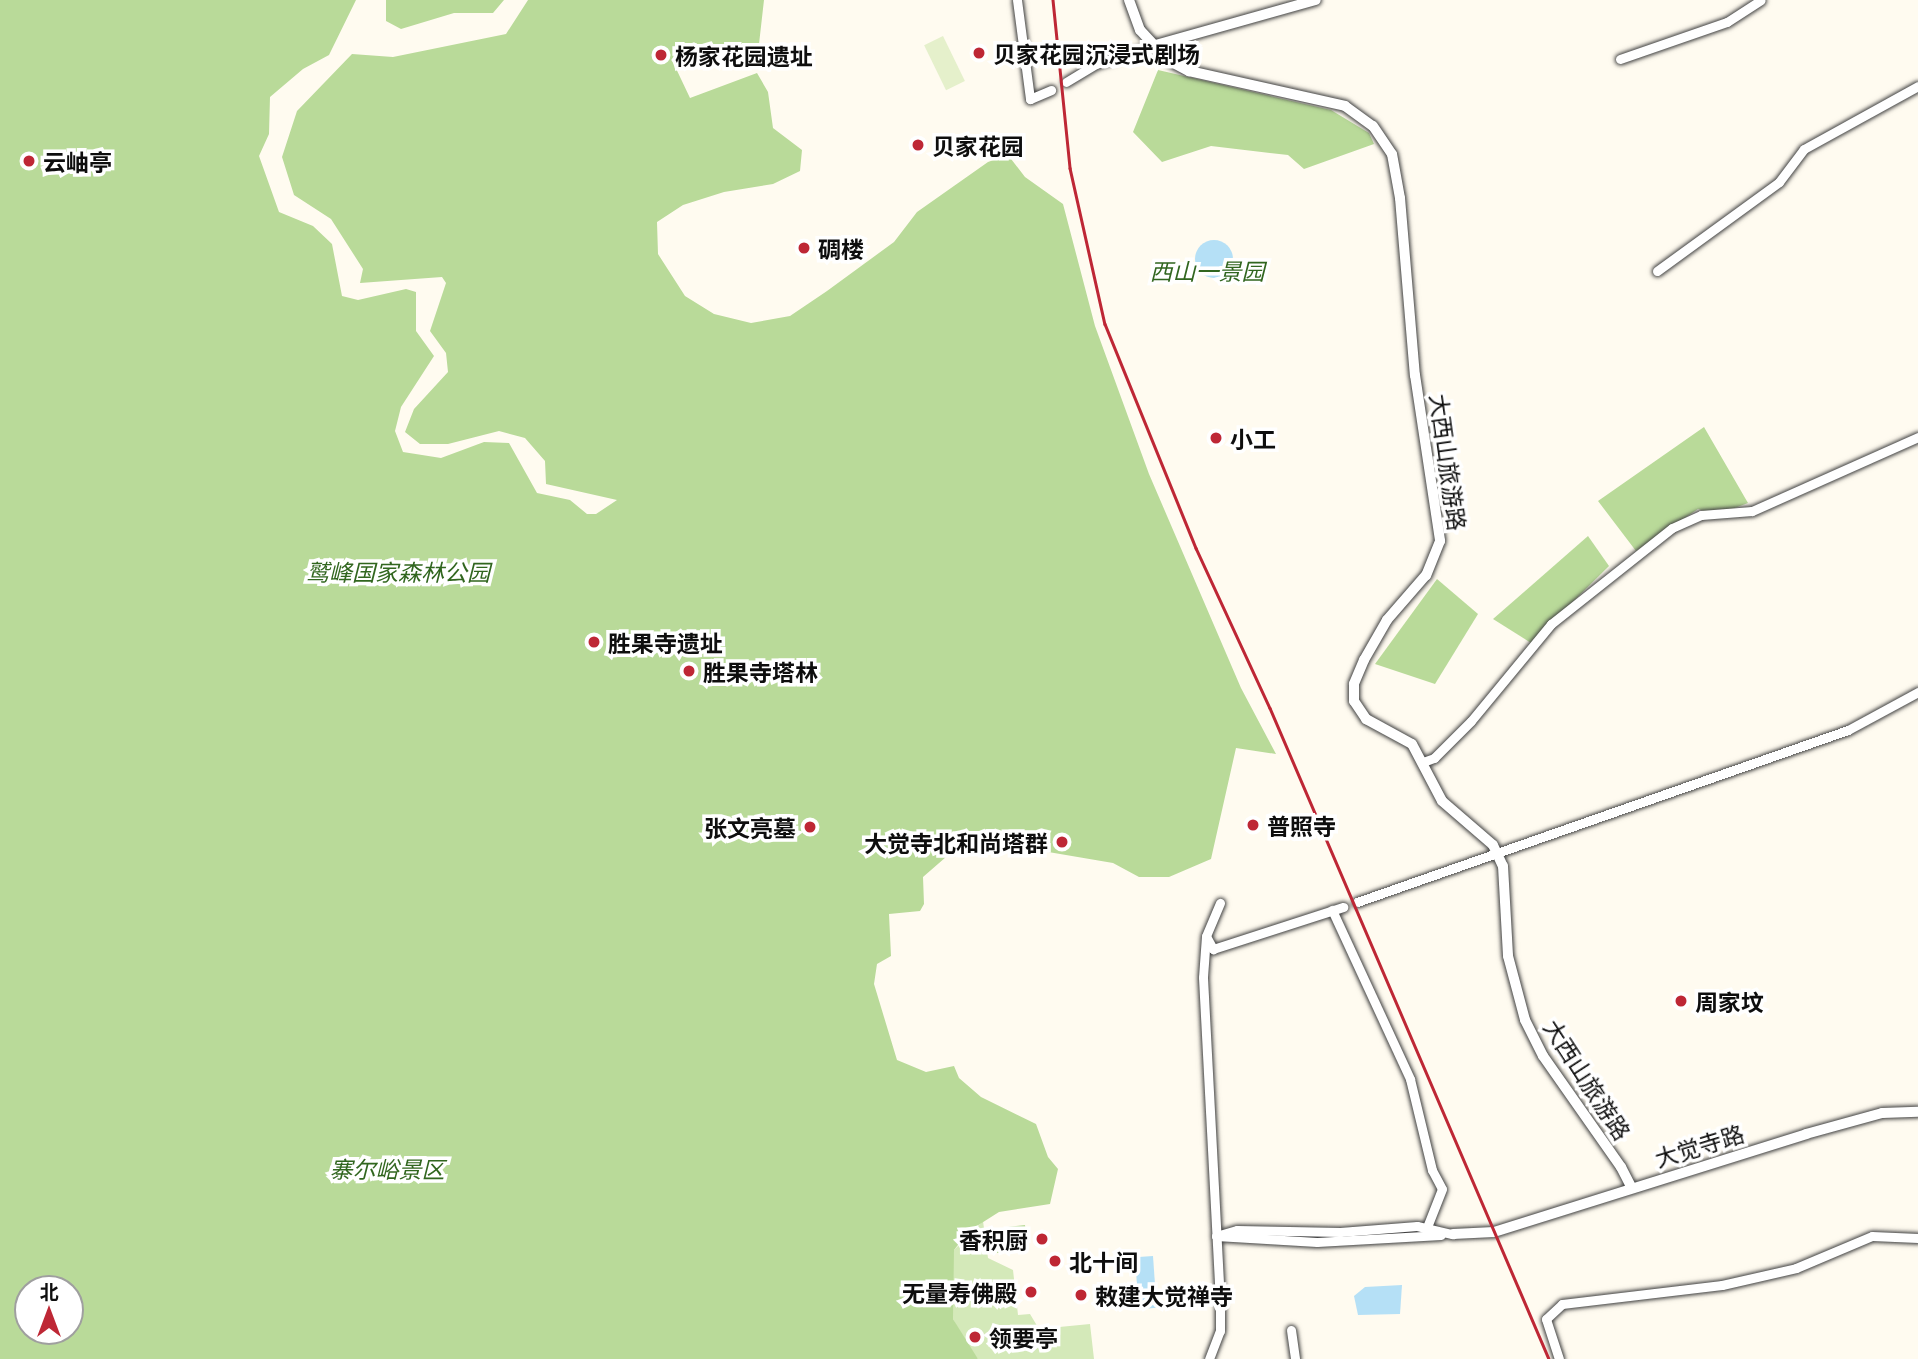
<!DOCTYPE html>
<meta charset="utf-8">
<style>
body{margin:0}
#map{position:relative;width:1918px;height:1359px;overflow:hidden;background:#fffbf0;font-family:Georgia,"Noto Sans SC",serif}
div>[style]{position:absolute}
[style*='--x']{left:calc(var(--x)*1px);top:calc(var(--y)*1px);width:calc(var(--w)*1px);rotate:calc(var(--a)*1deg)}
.green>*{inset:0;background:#d4e9b9}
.forest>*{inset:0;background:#b9da99}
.pitch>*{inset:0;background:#e5f0cb;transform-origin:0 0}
.water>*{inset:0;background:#b5e0f6;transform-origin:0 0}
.round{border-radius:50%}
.roads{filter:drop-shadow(0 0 2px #414141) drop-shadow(0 0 2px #414141)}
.minor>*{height:9px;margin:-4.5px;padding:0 4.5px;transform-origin:4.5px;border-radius:4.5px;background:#fff}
.tertiary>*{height:10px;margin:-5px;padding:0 5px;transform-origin:5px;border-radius:5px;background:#fff}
.rail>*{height:2.5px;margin:-1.25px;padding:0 1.25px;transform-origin:1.25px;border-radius:1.25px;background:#be2735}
.dots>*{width:19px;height:19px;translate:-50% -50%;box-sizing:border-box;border:4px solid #fff;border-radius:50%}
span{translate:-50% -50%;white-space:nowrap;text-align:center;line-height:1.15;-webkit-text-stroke:7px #fff;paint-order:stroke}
.poi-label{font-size:23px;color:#0e0e0e;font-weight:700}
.left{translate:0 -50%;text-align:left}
.right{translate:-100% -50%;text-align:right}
.park-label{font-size:23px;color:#31661f;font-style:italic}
.street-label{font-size:23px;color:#0e0e0e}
.north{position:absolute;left:14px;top:1275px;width:70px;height:70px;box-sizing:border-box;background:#fff;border:2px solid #9f9f9f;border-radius:50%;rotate:0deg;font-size:19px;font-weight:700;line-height:28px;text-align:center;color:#0e0e0e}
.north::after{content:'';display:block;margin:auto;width:24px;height:32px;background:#be2735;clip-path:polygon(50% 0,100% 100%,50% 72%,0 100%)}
</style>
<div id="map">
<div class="green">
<div style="clip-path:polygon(983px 1221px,988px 1258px,1013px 1270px,1018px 1315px,1030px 1314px,1039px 1329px,1090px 1324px,1094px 1359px,978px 1359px,965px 1344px,953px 1319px,950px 1272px,954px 1250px)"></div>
</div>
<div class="forest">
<div style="clip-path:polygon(evenodd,0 0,356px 0,329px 55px,303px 69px,270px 97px,269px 134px,259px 156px,279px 212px,313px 226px,332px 244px,342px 296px,358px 300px,406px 289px,416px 292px,416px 331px,434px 356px,401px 407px,395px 431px,403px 452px,441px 458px,484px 442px,509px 443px,537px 493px,570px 500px,587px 514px,596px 514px,617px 500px,546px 484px,545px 461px,525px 438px,499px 431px,448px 444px,420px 444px,405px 432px,414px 409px,448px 372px,446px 353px,430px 331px,446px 283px,442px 277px,360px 283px,363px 269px,331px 219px,294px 195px,282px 157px,297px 111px,352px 54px,393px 57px,506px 34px,528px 0,764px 0,759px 44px,683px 45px,672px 60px,690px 98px,757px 73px,768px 92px,773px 128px,802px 150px,800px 171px,773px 184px,724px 192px,683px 205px,657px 222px,658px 254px,685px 296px,714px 314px,751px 323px,790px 316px,827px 291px,894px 242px,917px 212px,988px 162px,1008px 155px,1025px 177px,1063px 204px,1095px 326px,1149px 474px,1241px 688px,1276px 754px,1236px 748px,1211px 859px,1169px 877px,1139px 877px,1113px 863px,1013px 846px,946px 857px,923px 877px,924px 904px,920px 911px,889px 914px,891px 956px,877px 964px,874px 984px,897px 1060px,926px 1072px,954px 1066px,959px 1078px,981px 1097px,1036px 1124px,1048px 1157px,1058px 1169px,1050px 1204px,999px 1212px,969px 1231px,954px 1250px,953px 1319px,978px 1359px,0 1359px,0 0,28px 1289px,70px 1289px,70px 1331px,28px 1331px,28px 1289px)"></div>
<div style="clip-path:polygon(386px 0,504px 0,493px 13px,454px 13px,401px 29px,386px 21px)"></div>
<div style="clip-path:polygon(1158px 70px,1331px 110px,1369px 133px,1374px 144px,1304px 169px,1288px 155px,1211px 146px,1162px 162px,1133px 132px)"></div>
<div style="clip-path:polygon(1704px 427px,1748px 503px,1716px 515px,1698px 509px,1636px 551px,1598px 501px)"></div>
<div style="clip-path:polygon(1588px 536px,1609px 566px,1531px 643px,1493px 619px)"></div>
<div style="clip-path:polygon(1437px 579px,1478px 614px,1435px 684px,1375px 664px)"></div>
<div style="clip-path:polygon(1025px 1225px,1028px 1250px,997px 1253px,995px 1235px,1008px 1227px)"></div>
</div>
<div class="pitch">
<div style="left:943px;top:36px;width:50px;height:21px;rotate:64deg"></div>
</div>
<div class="water">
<div class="round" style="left:1195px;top:240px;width:38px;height:38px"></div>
<div style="left:1153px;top:1256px;width:52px;height:18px;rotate:86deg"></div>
<div style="clip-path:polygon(1402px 1285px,1400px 1314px,1358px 1315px,1354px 1296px,1365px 1287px)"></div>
</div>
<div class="roads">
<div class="minor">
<div style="--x:1017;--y:0;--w:100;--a:82.5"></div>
<div style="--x:1030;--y:99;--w:23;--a:-23"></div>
<div style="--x:1620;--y:59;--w:113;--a:-19.1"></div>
<div style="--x:1727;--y:22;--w:40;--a:-32.9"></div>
<div style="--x:1066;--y:82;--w:35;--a:-31"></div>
<div style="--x:1096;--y:64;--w:59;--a:-17.8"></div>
<div style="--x:1657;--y:271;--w:151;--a:-36.1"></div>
<div style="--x:1779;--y:182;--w:41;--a:-52.9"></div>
<div style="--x:1804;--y:149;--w:130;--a:-28.9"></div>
<div style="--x:1423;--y:762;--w:12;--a:-20"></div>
<div style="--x:1434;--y:758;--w:52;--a:-45"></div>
<div style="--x:1471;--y:721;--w:126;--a:-50.5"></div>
<div style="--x:1551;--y:624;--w:154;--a:-38.4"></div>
<div style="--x:1672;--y:528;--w:32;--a:-24"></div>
<div style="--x:1701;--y:515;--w:51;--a:-4.5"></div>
<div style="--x:1752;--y:511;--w:182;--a:-24"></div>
<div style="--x:1357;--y:902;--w:520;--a:-19.31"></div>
<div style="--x:1848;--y:730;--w:80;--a:-28.5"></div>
<div style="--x:1332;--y:910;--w:186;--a:65.2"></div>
<div style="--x:1410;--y:1079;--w:94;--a:76.4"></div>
<div style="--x:1432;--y:1170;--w:21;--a:62"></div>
<div style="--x:1442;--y:1189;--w:41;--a:111.5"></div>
<div style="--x:1207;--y:938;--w:13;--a:61"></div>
<div style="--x:1213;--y:949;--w:137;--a:-17.9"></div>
<div style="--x:1216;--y:1236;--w:22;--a:-16"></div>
<div style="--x:1237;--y:1230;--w:103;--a:1.1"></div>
<div style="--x:1340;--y:1232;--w:77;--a:-4.5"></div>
<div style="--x:1417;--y:1226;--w:37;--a:13"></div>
<div style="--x:1216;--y:1236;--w:101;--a:3.4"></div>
<div style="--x:1317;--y:1242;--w:124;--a:-3.2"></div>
<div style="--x:1291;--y:1330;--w:29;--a:82"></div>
<div style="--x:1209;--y:1359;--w:30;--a:-69"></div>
<div style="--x:1220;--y:1331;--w:29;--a:-90"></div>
<div style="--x:1220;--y:1302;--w:325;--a:-93"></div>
<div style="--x:1203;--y:977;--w:41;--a:-85.8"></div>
<div style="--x:1206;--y:936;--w:36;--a:-67"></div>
<div style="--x:1559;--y:1359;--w:42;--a:-108"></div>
<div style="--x:1546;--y:1319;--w:22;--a:-43"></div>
<div style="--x:1562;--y:1304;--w:161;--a:-6.8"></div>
<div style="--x:1722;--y:1285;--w:76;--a:-12.9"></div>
<div style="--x:1796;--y:1268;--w:82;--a:-22.8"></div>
<div style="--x:1872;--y:1236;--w:46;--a:2.5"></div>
</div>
<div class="tertiary">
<div style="--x:1129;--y:0;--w:32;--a:70"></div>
<div style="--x:1140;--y:30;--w:41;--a:47"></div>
<div style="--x:1168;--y:60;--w:24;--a:28"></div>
<div style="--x:1189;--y:71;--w:160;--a:12.6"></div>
<div style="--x:1345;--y:106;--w:34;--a:36"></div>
<div style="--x:1373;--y:126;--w:34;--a:56"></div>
<div style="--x:1392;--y:154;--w:45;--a:79.7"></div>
<div style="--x:1400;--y:198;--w:178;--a:85.2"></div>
<div style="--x:1415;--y:375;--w:168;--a:81.4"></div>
<div style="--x:1440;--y:541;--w:37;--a:112"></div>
<div style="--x:1426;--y:575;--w:60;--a:130.9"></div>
<div style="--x:1387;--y:620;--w:46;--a:119.9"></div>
<div style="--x:1364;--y:660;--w:26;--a:113"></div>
<div style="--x:1354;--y:684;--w:17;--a:90"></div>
<div style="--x:1354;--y:701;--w:22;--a:56"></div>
<div style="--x:1366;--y:719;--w:52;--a:28.5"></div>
<div style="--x:1412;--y:744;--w:64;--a:62.2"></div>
<div style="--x:1442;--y:801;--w:67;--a:40.8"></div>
<div style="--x:1493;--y:845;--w:23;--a:65"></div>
<div style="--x:1503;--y:866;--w:90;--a:86.8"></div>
<div style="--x:1508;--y:956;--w:66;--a:75.1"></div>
<div style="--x:1525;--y:1020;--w:40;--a:63.4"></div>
<div style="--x:1543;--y:1056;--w:136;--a:54.9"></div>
<div style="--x:1621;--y:1167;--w:22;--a:63"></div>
<div style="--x:1152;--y:46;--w:170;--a:-15.7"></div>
<div style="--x:1453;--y:1234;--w:41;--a:-2.8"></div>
<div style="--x:1494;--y:1232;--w:327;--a:-17.4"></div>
<div style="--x:1806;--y:1134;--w:79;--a:-15.4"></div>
<div style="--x:1882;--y:1113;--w:36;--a:-2"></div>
</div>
</div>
<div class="rail">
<div style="--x:1053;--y:0;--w:169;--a:84.2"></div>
<div style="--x:1070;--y:168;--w:160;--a:77.4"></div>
<div style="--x:1105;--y:324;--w:242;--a:67.9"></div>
<div style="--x:1196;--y:548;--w:176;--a:65.2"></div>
<div style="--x:1270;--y:708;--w:708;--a:66.8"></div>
</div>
<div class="dots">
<div style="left:979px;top:53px;background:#be2735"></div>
<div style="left:661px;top:55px;background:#be2735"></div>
<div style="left:918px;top:145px;background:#be2735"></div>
<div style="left:29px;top:161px;background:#be2735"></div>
<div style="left:804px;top:248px;background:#be2735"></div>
<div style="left:1216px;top:438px;background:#be2735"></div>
<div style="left:594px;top:642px;background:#be2735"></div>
<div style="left:689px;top:671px;background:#be2735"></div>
<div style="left:1253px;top:825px;background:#be2735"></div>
<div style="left:810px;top:827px;background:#be2735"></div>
<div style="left:1062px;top:842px;background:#be2735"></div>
<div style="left:1681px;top:1001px;background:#be2735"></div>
<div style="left:1042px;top:1239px;background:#be2735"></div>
<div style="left:1055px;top:1261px;background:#be2735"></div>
<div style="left:1031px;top:1292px;background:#be2735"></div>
<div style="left:1081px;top:1295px;background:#be2735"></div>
<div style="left:975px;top:1337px;background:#be2735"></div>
</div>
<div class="poi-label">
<span class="left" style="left:993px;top:53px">贝家花园沉浸式剧场</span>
<span class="left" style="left:675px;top:55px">杨家花园遗址</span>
<span class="left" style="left:932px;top:145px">贝家花园</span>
<span class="left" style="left:43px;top:161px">云岫亭</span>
<span class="left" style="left:818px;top:248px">碉楼</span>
<span class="left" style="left:1230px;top:438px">小工</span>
<span class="left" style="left:608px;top:642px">胜果寺遗址</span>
<span class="left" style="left:703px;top:671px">胜果寺塔林</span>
<span class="left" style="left:1267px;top:825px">普照寺</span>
<span class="right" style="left:796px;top:827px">张文亮墓</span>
<span class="right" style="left:1048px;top:842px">大觉寺北和尚塔群</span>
<span class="left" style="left:1695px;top:1001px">周家坟</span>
<span class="right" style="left:1028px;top:1239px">香积厨</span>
<span class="left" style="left:1069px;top:1261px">北十间</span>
<span class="right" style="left:1017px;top:1292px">无量寿佛殿</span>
<span class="left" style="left:1095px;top:1295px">敕建大觉禅寺</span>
<span class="left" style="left:989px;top:1337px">领要亭</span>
</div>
<div class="park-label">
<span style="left:1207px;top:270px">西山一景园</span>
<span style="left:398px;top:571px">鹫峰国家森林公园</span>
<span style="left:387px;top:1168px">寨尔峪景区</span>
</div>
<div class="street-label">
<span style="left:1449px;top:462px;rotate:82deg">大西山旅游路</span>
<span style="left:1588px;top:1079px;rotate:57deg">大西山旅游路</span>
<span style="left:1699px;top:1145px;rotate:-17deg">大觉寺路</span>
</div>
<div class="north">北</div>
</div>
